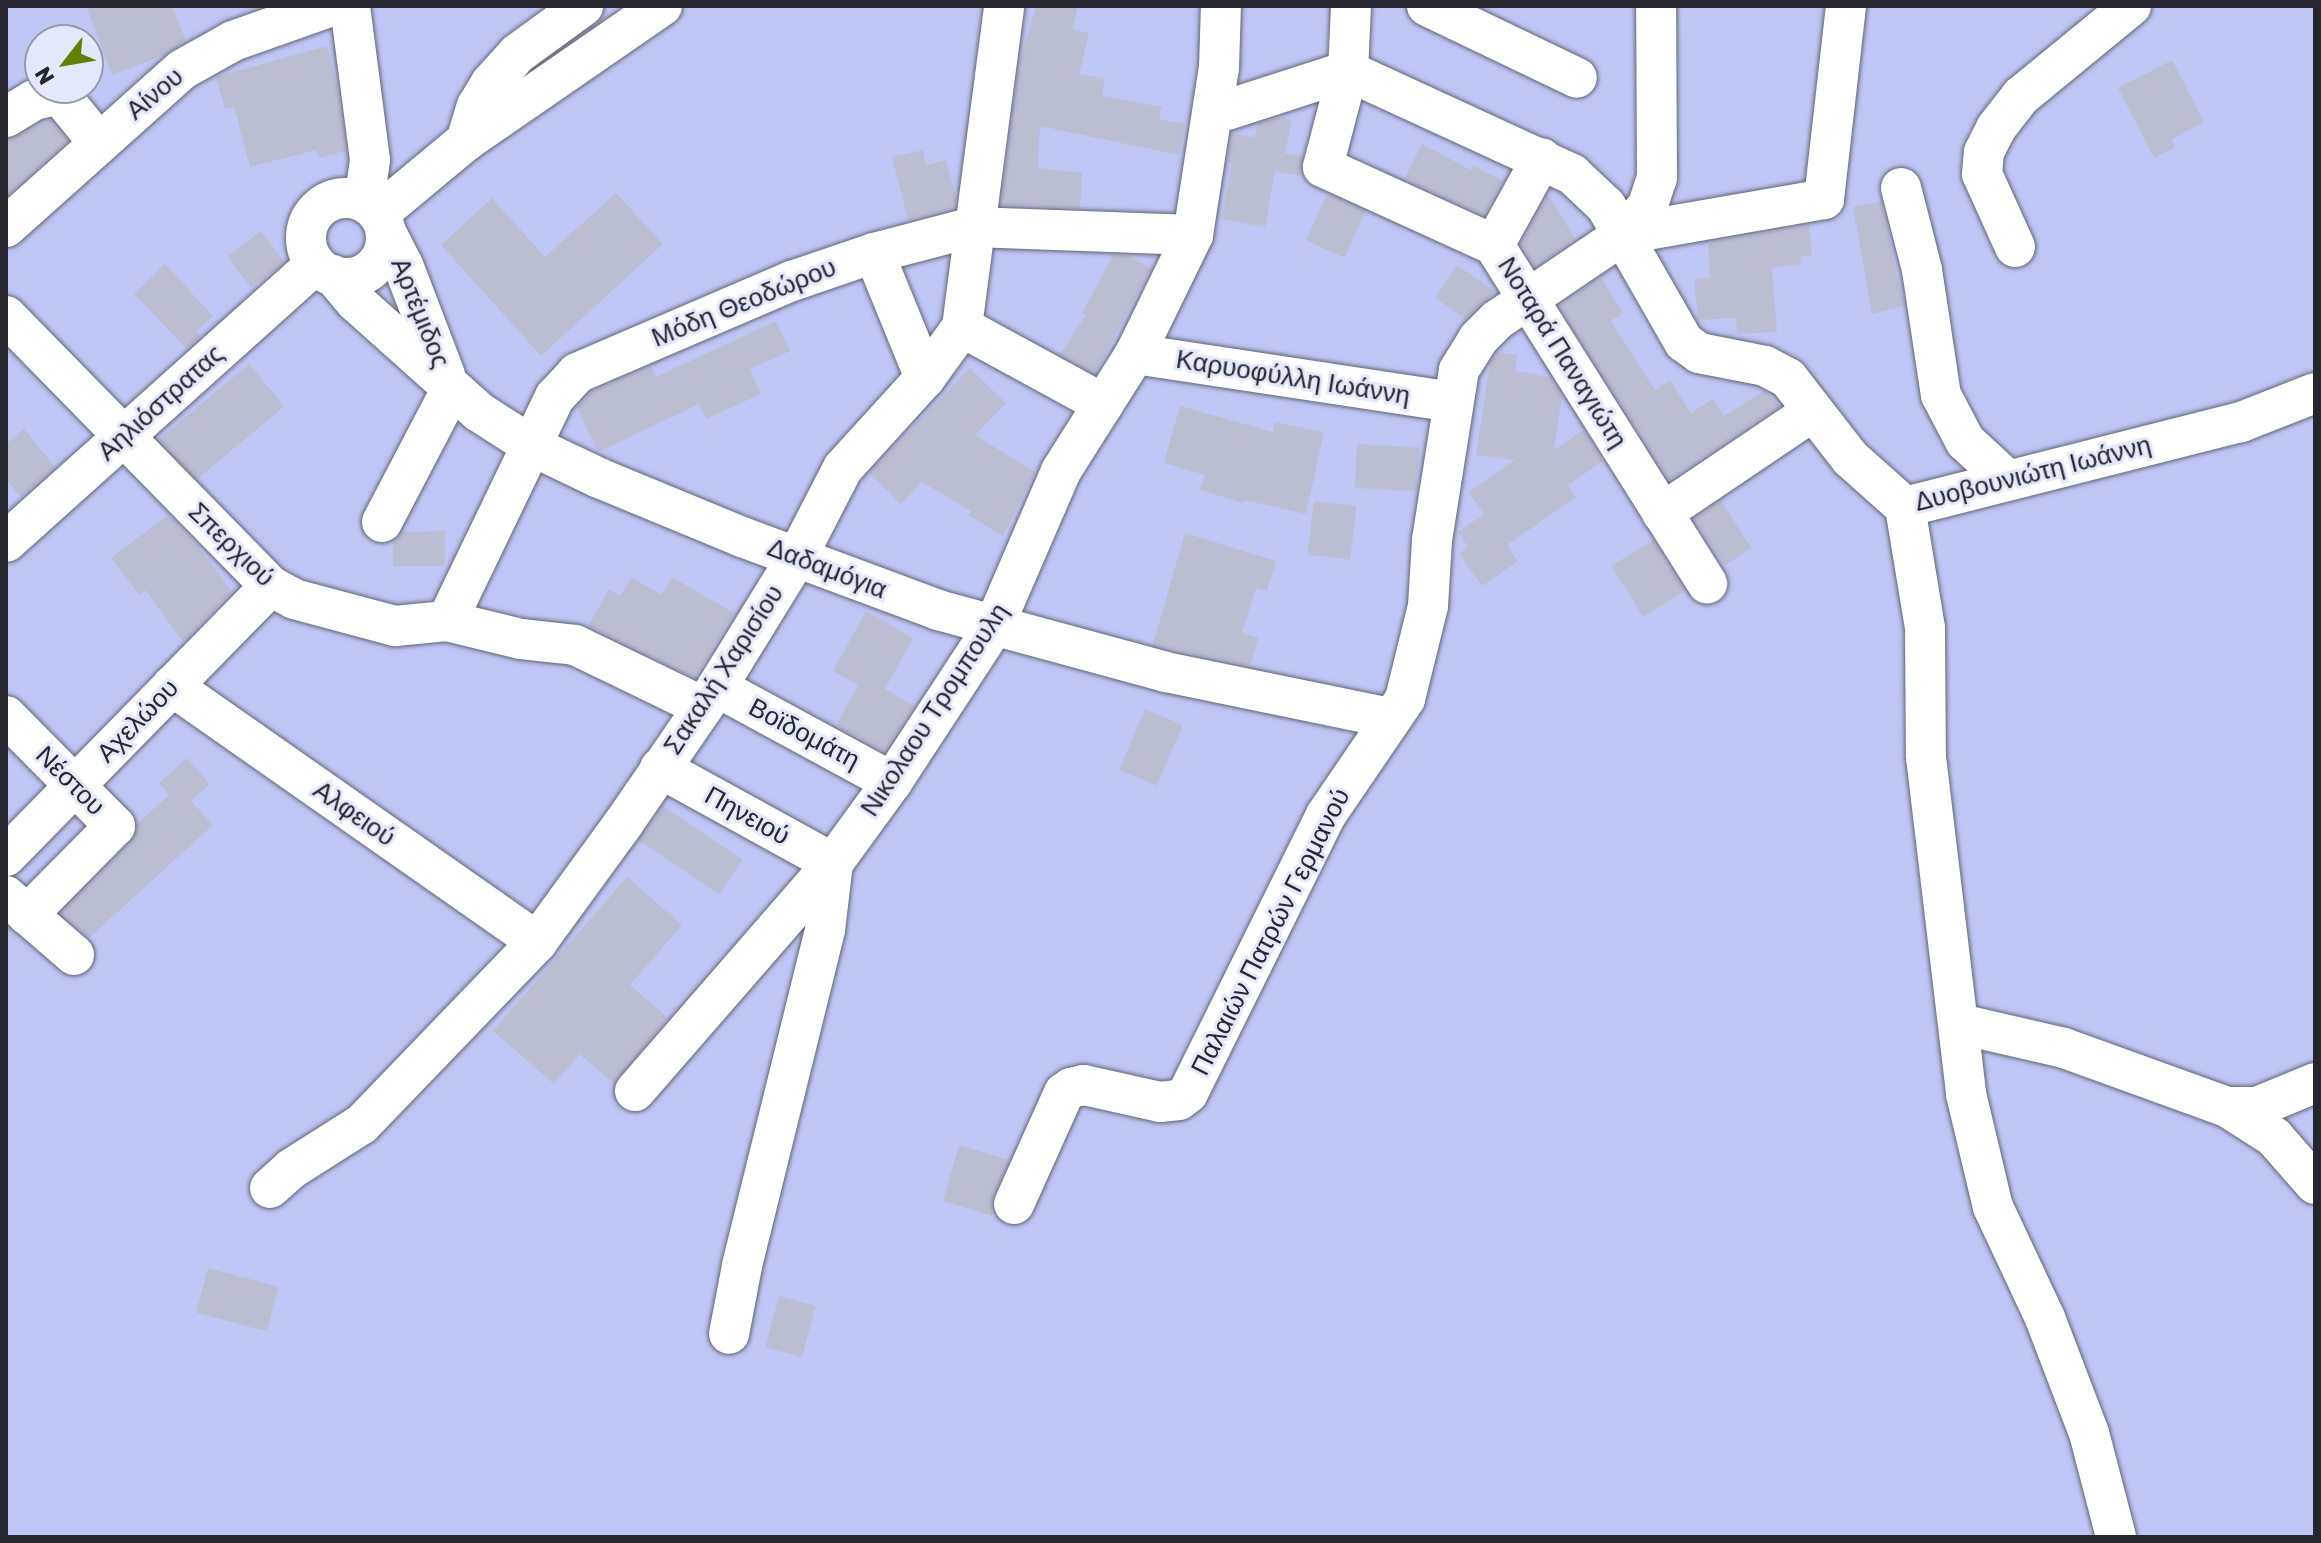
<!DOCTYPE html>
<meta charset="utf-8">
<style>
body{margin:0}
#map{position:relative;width:2321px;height:1543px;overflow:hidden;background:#e4e8fb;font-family:Rubik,sans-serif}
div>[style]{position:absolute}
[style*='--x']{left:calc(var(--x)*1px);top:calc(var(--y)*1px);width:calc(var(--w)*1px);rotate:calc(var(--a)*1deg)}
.green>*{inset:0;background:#bec6f6}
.building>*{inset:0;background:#bbbed1;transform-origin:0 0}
.roads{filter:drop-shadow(0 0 2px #626576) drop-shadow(0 0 2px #626576)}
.minor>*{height:40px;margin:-20px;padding:0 20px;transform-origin:20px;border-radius:20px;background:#fff}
.minor>.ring{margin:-20px;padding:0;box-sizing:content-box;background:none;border:40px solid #fff;border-radius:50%}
span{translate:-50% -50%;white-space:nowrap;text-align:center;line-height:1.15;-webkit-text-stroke:6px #e4e8fb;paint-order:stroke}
.street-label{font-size:26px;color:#26272e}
.frame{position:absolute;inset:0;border:8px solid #26272e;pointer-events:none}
.north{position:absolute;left:24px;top:24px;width:80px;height:80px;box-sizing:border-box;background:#e4e8fb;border:2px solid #989ba9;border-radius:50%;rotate:239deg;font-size:22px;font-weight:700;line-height:32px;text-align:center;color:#26272e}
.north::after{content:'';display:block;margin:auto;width:28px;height:36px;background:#5e8301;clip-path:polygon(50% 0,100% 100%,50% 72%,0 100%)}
</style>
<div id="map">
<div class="green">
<div style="clip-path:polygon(evenodd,6px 6px,2315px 6px,2315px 1537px,6px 1537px,6px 6px,40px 40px,88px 40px,88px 88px,40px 88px,40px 40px)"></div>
</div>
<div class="building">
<div style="clip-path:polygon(86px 6px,172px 6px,186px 41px,164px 55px,112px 75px)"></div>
<div style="clip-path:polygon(1036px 6px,1078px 6px,1072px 29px,1089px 33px,1079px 74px,1105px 79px,1102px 96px,1162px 107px,1159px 119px,1185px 124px,1179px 155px,1040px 126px,1038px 168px,1082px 173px,1080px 208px,1001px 205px,1020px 62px)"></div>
<div style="clip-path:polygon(327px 46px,337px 86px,346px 151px,319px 158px,316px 150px,250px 167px,234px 107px,225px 109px,216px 77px)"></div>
<div style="clip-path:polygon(2172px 60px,2204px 122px,2172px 139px,2175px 147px,2154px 158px,2118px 88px)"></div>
<div style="clip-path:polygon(1279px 117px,1292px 120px,1285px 153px,1302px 156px,1299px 176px,1275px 171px,1265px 227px,1222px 219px,1232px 163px,1228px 162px,1232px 134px,1255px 138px,1257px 124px)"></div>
<div style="clip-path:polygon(50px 120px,68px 141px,6px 196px,6px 141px)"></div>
<div style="clip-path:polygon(1422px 144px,1471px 170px,1473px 166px,1503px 181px,1484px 215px,1404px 179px)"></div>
<div style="clip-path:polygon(923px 150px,926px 165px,946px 160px,956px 198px,954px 208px,908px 220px,892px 157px)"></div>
<div style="clip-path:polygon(616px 193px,663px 244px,541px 356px,441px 245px,492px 198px,545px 257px)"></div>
<div style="left:1327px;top:194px;width:42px;height:51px;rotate:24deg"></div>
<div style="clip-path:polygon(1547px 197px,1550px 197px,1575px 239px,1535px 267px,1521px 244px)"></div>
<div style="clip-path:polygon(1881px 202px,1904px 306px,1872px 314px,1853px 207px)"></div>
<div style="clip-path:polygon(1809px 225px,1812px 255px,1800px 257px,1801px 264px,1772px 268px,1777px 332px,1737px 334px,1736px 318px,1698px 320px,1694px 279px,1710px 278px,1708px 243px)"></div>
<div style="left:261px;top:231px;width:39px;height:42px;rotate:53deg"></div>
<div style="clip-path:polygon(1113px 255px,1129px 256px,1151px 268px,1095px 374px,1060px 354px,1086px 315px,1082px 313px)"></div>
<div style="clip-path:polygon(165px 264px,213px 316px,197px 331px,202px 335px,187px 349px,134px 294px)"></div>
<div style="clip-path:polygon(1457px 265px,1495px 291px,1466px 319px,1435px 298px)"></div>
<div style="clip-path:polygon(1601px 277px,1623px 313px,1611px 321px,1655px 390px,1670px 380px,1691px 413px,1713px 399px,1724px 416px,1764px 391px,1780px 406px,1669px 480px,1559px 306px)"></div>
<div style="clip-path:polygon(776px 321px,790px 351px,750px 369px,761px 394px,706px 419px,699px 404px,598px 452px,577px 407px,591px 392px,651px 366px,656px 377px)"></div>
<div style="clip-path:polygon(1497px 352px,1517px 355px,1515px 371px,1550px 377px,1562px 396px,1554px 450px,1583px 430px,1603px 461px,1568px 485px,1576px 497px,1507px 545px,1518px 561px,1482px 586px,1459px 553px,1468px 547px,1458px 532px,1484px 514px,1469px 492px,1515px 460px,1476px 455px,1490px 364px)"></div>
<div style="left:249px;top:364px;width:55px;height:118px;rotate:50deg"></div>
<div style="clip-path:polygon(970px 368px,1006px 403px,975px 435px,1035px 472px,1003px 536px,968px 515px,971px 511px,922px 482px,901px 504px,869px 473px)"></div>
<div style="clip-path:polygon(1180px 406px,1273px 432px,1275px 422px,1324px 432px,1306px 514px,1244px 500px,1243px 503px,1200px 490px,1205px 475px,1164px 463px)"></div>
<div style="clip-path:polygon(24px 429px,55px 467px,21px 497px,6px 479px,6px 444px)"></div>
<div style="left:1357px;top:444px;width:62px;height:44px;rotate:3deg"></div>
<div style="left:1314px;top:501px;width:43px;height:54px;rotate:7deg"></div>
<div style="left:1721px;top:501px;width:56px;height:32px;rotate:57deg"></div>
<div style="clip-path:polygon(168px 515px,193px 540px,232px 592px,183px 642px,145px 590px,139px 595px,111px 558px)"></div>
<div style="clip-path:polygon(445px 531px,445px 566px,393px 566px,393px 542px,403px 532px)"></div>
<div style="clip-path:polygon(1185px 533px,1276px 561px,1267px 591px,1256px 588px,1242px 633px,1258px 638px,1250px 666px,1153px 645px)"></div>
<div style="left:1653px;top:540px;width:60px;height:49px;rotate:58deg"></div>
<div style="clip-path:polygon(631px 577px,662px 595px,672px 577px,734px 613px,695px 678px,588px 626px,609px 589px,620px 596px)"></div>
<div style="clip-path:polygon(866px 611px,913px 638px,885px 689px,914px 706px,884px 752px,836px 725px,858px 685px,833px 671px)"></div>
<div style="left:1145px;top:709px;width:41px;height:66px;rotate:23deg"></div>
<div style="clip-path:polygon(187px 758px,210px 784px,191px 801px,213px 825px,89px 938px,61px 913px,131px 842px,137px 824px,169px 795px,159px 783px)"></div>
<div style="left:663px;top:806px;width:96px;height:42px;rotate:34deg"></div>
<div style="clip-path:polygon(627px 877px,682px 925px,630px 985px,668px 1018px,614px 1084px,580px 1054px,554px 1084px,493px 1031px)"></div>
<div style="clip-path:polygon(959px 1145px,1009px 1160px,993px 1195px,992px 1216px,943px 1201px)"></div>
<div style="left:208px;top:1268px;width:73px;height:46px;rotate:15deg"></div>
<div style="left:779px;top:1296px;width:38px;height:53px;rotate:15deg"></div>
</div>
<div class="roads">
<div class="minor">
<div style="--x:350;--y:6;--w:155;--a:82.6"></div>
<div style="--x:370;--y:160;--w:42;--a:98.1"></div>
<div style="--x:1351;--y:6;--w:65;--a:92.6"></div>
<div style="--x:1348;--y:71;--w:99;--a:104.6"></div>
<div style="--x:1323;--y:167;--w:188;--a:24.5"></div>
<div style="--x:1494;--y:245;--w:400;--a:57.8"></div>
<div style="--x:1427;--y:6;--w:166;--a:25.6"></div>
<div style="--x:1348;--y:71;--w:247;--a:24.7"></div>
<div style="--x:1572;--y:174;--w:47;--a:43.3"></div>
<div style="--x:1606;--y:206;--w:157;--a:60.2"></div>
<div style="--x:1684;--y:342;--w:19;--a:36"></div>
<div style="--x:1699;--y:353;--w:67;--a:11.1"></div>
<div style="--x:1765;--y:366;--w:26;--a:28"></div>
<div style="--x:1788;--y:378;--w:101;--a:52.2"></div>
<div style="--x:1850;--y:458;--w:74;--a:41.7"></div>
<div style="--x:1227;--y:110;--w:127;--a:-17.9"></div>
<div style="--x:6;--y:117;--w:33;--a:-31"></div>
<div style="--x:34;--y:100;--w:26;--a:-13"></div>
<div style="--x:59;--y:94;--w:63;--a:50.8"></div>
<div style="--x:466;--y:141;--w:37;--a:-73"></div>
<div style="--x:477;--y:106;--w:27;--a:-59"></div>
<div style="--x:491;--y:83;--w:39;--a:-48"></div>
<div style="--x:517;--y:54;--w:82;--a:-36"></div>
<div style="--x:1901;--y:188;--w:85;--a:75.6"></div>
<div style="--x:1922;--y:270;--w:126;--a:81.4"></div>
<div style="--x:1941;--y:395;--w:52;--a:62.4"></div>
<div style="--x:1965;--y:441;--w:56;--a:42.8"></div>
<div class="ring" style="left:306px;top:198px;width:40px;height:40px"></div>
<div style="--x:378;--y:214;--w:114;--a:-39.7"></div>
<div style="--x:466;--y:141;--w:238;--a:-34.6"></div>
<div style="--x:6;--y:227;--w:237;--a:-41.8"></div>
<div style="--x:183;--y:69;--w:57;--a:-29.2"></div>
<div style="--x:233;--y:41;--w:105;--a:-19.5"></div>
<div style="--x:386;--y:232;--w:37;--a:63"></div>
<div style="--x:403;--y:265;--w:118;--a:69.1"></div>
<div style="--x:1624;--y:234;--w:203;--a:-9.9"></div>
<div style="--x:1824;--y:199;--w:194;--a:-83.5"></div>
<div style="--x:1494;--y:245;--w:99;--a:-61.1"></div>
<div style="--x:2015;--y:247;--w:80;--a:-114.3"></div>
<div style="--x:1982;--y:174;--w:22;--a:-85"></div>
<div style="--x:1984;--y:152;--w:27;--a:-63"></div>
<div style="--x:1996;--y:128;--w:41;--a:-52"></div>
<div style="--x:2021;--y:96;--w:142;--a:-39.3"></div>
<div style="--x:874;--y:253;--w:135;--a:67.8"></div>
<div style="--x:333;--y:275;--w:35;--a:50"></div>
<div style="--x:356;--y:302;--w:165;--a:41.8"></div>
<div style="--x:479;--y:412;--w:63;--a:32.7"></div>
<div style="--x:532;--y:446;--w:74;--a:25.5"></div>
<div style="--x:599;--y:478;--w:155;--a:22.4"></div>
<div style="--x:742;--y:537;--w:209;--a:20.4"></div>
<div style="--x:938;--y:610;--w:236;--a:15.2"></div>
<div style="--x:1166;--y:672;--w:229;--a:11.6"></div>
<div style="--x:6;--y:316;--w:378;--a:45.6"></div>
<div style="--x:270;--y:586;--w:27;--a:28"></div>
<div style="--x:294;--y:599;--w:105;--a:15"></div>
<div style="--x:395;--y:626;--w:52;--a:-5.5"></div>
<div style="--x:447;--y:621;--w:76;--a:13.7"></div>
<div style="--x:521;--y:639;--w:54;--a:6.3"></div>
<div style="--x:575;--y:645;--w:142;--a:25.8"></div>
<div style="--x:962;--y:327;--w:161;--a:28.6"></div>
<div style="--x:1135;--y:354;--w:320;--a:8.6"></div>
<div style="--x:1905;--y:507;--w:123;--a:80.6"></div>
<div style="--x:1925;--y:628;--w:129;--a:89.6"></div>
<div style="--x:1926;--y:757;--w:339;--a:83.2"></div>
<div style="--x:1966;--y:1094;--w:116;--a:76.6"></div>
<div style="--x:1993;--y:1207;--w:123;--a:64.9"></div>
<div style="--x:2045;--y:1318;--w:123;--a:69.1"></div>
<div style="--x:2089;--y:1433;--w:107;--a:75.4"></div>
<div style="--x:1905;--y:507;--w:347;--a:-14.2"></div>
<div style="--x:2241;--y:422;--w:79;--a:-21.4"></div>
<div style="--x:1662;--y:513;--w:182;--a:-34"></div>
<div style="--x:382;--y:522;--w:149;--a:-62.4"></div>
<div style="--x:6;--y:542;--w:416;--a:-41.9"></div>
<div style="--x:447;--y:621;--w:249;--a:-64.3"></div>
<div style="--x:555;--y:397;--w:33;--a:-47"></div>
<div style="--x:577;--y:373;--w:234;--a:-23.2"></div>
<div style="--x:792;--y:281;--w:87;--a:-18.9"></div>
<div style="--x:874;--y:253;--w:102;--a:-14.7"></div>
<div style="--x:973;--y:227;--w:220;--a:2.1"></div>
<div style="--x:172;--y:686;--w:446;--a:35"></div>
<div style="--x:717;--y:687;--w:199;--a:28.5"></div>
<div style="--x:6;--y:716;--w:155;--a:45.3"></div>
<div style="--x:115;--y:826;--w:125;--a:134.7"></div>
<div style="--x:660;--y:768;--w:197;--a:28.8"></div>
<div style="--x:833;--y:863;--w:67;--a:96.8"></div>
<div style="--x:825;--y:930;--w:346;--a:103.9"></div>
<div style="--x:742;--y:1266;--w:69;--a:100.8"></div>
<div style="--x:6;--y:856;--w:378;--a:-45.6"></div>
<div style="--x:6;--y:896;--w:90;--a:40.9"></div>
<div style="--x:1960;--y:1024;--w:107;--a:13"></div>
<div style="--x:2064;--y:1048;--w:173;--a:19.9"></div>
<div style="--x:2227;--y:1107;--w:30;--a:0"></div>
<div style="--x:2257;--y:1107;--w:63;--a:-22.5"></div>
<div style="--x:635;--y:1091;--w:302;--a:-49"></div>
<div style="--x:833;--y:863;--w:100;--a:-53.9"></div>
<div style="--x:892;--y:782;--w:186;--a:-56.8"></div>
<div style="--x:994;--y:626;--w:169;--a:-66.6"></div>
<div style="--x:1061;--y:471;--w:138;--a:-57.7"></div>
<div style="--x:1135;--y:354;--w:132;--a:-64"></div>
<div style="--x:1193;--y:235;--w:169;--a:-81.2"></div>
<div style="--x:1219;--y:68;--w:62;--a:-88.2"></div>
<div style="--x:2227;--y:1107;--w:56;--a:32.6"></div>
<div style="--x:2274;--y:1137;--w:62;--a:48.9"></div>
<div style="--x:270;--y:1188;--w:28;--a:-42"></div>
<div style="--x:291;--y:1169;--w:84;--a:-32.4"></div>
<div style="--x:362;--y:1124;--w:252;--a:-46.1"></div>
<div style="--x:537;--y:942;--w:146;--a:-53.9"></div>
<div style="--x:623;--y:824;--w:166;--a:-55.5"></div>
<div style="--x:717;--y:687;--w:153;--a:-58.4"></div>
<div style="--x:797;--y:557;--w:100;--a:-62.7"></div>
<div style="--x:843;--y:468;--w:122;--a:-47.7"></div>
<div style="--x:925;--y:378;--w:63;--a:-54"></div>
<div style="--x:962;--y:327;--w:324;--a:-82.5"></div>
<div style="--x:1014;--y:1204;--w:122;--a:-65.8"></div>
<div style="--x:1064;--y:1093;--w:9;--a:-36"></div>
<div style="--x:1071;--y:1088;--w:13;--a:-13"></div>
<div style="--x:1084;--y:1085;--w:78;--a:12.6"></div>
<div style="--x:1160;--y:1102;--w:19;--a:-6"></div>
<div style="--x:1179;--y:1100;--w:11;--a:-38"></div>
<div style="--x:1188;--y:1093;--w:310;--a:-63.6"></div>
<div style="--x:1326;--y:815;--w:140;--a:-55.7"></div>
<div style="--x:1405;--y:699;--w:96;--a:-76.1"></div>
<div style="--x:1428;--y:606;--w:66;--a:-86.5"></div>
<div style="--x:1432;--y:540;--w:172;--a:-81"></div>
<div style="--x:1459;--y:370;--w:36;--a:-58"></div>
<div style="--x:1478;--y:339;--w:27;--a:-45"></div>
<div style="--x:1497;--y:320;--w:153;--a:-34.1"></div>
<div style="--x:1624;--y:234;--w:38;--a:-50"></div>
<div style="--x:1648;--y:205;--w:28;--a:-72"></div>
<div style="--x:1657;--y:178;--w:172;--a:-90.3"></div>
</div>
</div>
<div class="street-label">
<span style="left:155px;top:94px;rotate:-40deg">Αίνου</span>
<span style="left:744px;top:303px;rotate:-22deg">Μόδη Θεοδώρου</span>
<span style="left:420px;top:313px;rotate:68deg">Αρτέμιδος</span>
<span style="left:1562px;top:353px;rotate:58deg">Νοταρά Παναγιώτη</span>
<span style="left:1293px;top:378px;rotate:9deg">Καρυοφύλλη Ιωάννη</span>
<span style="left:161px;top:403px;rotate:-42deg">Αηλιόστρατας</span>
<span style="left:2033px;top:474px;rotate:-14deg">Δυοβουνιώτη Ιωάννη</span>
<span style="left:231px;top:545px;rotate:44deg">Σπερχιού</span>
<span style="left:827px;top:569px;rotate:21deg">Δαδαμόγια</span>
<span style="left:724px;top:670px;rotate:-57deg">Σακαλή Χαρισίου</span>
<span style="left:935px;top:710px;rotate:-57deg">Νικολαου Τρομπουλη</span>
<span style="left:138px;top:721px;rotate:-46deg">Αχελώου</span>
<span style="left:804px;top:734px;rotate:28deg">Βοϊδομάτη</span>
<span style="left:70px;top:781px;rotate:45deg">Νέστου</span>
<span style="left:354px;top:814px;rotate:35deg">Αλφειού</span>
<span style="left:747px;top:816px;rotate:29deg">Πηνειού</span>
<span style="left:1271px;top:932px;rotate:-63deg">Παλαιών Πατρών Γερμανού</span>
</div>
<div class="frame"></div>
<div class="north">N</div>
</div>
